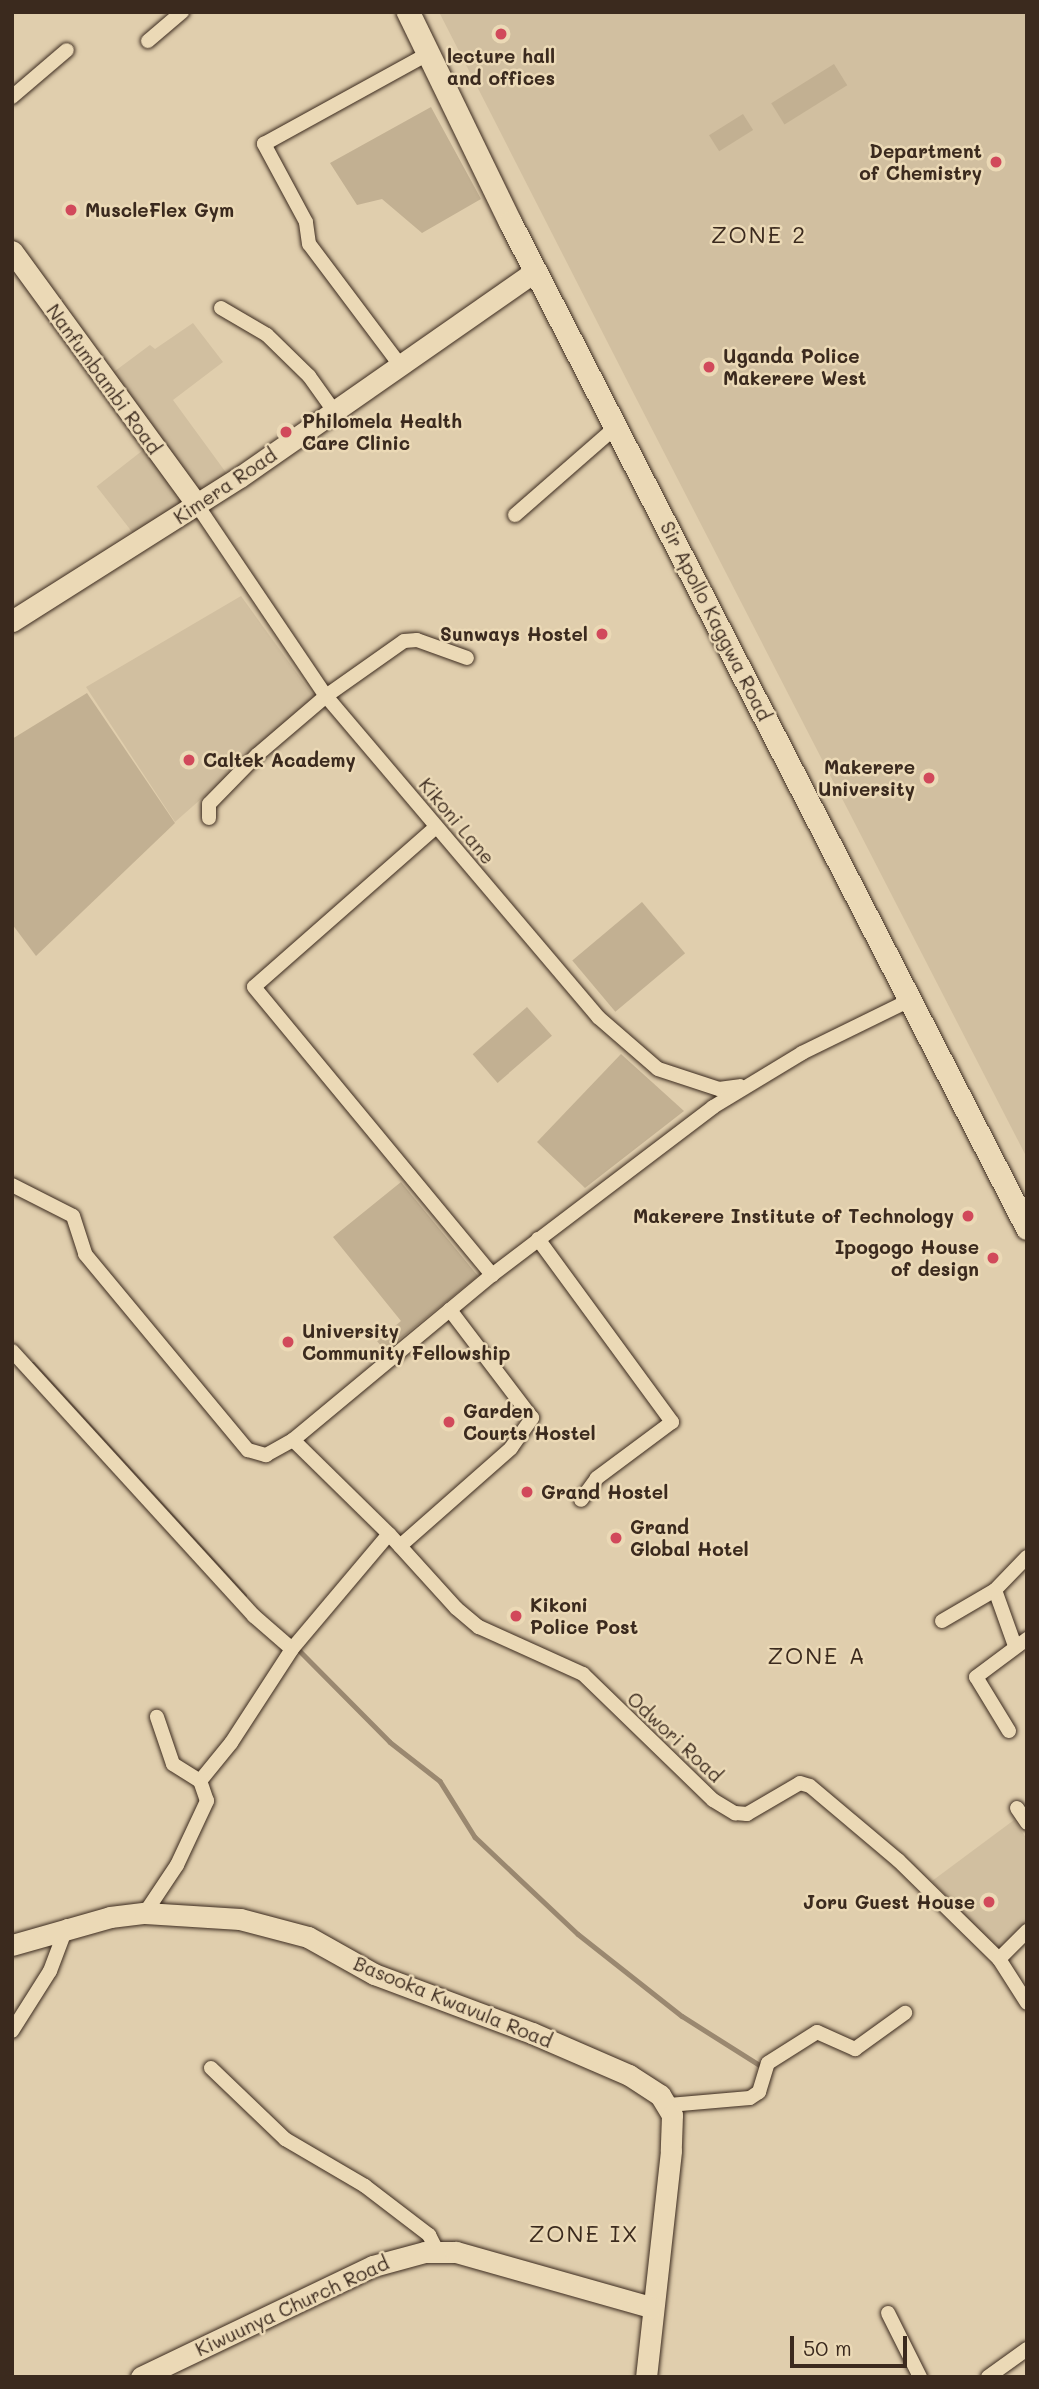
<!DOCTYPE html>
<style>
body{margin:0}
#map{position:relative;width:1039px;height:2389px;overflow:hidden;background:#e0cead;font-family:Mali,sans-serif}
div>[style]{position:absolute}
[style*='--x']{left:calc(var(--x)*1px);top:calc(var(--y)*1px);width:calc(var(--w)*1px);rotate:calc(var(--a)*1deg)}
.built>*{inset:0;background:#d1bfa0;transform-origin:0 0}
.green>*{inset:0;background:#c2b092;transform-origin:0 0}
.stream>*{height:4.5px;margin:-2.25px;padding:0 2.25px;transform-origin:2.25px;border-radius:2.25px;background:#9a8870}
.roads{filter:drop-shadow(0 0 2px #3b2a1e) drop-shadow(0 0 2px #3b2a1e)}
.street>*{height:14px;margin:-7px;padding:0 7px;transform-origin:7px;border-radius:7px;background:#ebd9b6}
.secondary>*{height:21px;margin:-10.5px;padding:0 10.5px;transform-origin:10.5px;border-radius:10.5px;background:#ebd9b6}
.primary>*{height:23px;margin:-11.5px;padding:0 11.5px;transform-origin:11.5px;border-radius:11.5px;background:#ebd9b6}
.dots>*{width:19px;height:19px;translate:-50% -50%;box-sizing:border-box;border:4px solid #ebd9b6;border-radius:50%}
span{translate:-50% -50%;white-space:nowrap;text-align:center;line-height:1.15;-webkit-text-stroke:5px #ebd9b6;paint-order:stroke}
.poi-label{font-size:19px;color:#3b2a1e;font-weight:700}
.right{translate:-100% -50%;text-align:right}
.left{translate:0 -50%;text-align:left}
.street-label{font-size:19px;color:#3b2a1e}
.quarter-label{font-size:23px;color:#3b2a1e;letter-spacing:2px}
.frame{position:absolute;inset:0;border:14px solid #3b2a1e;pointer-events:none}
.scale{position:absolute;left:790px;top:2336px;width:117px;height:32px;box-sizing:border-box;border:4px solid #3b2a1e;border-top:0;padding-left:9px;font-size:21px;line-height:24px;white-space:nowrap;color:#3b2a1e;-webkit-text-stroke:5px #ebd9b6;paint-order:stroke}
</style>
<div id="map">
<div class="built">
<div style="clip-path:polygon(439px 12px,1027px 12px,1027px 1158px,636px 398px)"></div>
<div style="clip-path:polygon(193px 323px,223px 362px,173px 400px,230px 478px,205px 497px,111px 374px,150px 345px,155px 349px)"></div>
<div style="left:147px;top:447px;width:72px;height:64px;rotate:52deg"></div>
<div style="clip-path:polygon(241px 596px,315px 698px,175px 822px,86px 687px)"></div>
<div style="clip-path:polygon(1014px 1820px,1027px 1839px,1027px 1923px,998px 1951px,932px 1881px)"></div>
</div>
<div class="green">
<div style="left:834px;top:64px;width:25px;height:74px;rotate:58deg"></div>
<div style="clip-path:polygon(431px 107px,481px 199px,422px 233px,382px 199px,357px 205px,330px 163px)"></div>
<div style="left:743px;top:114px;width:19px;height:40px;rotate:58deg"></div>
<div style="clip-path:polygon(87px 693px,175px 823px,36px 956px,12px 924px,12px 739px)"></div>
<div style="left:642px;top:902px;width:67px;height:91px;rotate:50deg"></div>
<div style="left:527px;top:1007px;width:38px;height:72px;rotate:49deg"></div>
<div style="clip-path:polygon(621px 1054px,684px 1111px,585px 1188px,537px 1142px)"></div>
<div style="clip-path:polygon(401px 1182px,478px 1276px,385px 1351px,377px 1341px,401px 1321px,333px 1237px)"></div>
</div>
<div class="stream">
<div style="--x:33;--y:1364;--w:313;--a:47.6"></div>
<div style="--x:297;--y:1648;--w:132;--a:45.3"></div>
<div style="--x:390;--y:1742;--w:63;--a:38"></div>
<div style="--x:440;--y:1781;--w:66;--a:58"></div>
<div style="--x:475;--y:1837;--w:141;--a:43.3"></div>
<div style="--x:578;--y:1934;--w:132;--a:38.3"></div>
<div style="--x:682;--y:2016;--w:93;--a:32.3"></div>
</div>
<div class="roads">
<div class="street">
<div style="--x:148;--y:41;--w:45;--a:-40.5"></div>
<div style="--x:12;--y:97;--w:72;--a:-40.5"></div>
<div style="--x:221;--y:308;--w:53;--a:30.4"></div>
<div style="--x:267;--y:335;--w:59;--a:44.3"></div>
<div style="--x:309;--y:376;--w:43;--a:54.5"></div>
<div style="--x:400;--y:365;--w:151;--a:-126.9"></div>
<div style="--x:309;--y:244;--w:22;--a:-98"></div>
<div style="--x:306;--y:222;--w:89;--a:-118.3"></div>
<div style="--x:264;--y:144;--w:187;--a:-28.8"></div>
<div style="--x:197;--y:505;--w:230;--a:56"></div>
<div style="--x:326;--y:696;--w:421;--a:49.7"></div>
<div style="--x:598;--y:1017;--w:79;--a:40.9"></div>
<div style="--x:658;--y:1069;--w:64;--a:18.2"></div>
<div style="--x:719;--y:1089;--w:21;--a:-8"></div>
<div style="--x:515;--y:515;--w:134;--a:-41.1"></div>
<div style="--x:209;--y:818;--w:14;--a:-90"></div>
<div style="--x:209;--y:804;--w:69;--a:-45.6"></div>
<div style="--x:257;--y:755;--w:91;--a:-40.5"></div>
<div style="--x:326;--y:696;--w:95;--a:-35.2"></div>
<div style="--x:404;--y:641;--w:13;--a:-4"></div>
<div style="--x:417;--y:640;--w:53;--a:19.8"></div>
<div style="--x:436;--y:827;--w:242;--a:138.7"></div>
<div style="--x:254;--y:987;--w:374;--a:50.4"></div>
<div style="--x:12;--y:1185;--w:68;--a:26.9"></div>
<div style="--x:73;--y:1216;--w:40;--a:72"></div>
<div style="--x:85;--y:1254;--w:255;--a:50.3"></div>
<div style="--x:248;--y:1450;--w:19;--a:16"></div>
<div style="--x:266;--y:1455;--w:31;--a:-29"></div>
<div style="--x:293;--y:1440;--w:259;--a:-39.7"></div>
<div style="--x:492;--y:1275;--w:278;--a:-37.2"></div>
<div style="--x:713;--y:1107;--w:104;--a:-31.2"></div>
<div style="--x:802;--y:1053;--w:123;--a:-26.1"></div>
<div style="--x:538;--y:1239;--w:227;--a:53.8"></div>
<div style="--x:672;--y:1422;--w:94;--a:143.3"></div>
<div style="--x:597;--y:1478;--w:27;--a:126"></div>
<div style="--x:12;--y:1351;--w:359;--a:47.6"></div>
<div style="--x:254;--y:1616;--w:50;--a:41"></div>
<div style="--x:293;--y:1440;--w:134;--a:44.4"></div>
<div style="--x:389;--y:1534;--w:100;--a:47.8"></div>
<div style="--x:456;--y:1608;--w:30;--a:40"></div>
<div style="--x:479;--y:1627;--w:114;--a:24.3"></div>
<div style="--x:583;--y:1674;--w:181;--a:44.1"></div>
<div style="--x:713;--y:1800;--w:26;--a:31"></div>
<div style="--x:735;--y:1813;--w:12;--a:5"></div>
<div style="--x:747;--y:1814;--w:61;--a:-30.3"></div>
<div style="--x:800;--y:1783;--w:10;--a:17"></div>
<div style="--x:810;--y:1786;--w:115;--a:40.1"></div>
<div style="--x:898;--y:1860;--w:141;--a:44.4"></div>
<div style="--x:999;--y:1959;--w:52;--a:57.5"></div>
<div style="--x:400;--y:1546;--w:148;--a:-41.4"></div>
<div style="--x:511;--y:1448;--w:37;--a:-55"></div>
<div style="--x:532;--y:1418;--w:136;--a:-127.2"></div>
<div style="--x:995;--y:1590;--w:59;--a:70.3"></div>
<div style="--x:942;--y:1621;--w:61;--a:-30.3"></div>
<div style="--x:995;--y:1590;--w:46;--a:-45.9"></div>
<div style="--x:1009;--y:1731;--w:63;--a:-121.4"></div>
<div style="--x:976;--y:1677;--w:64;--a:-36.7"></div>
<div style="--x:200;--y:1781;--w:49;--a:-50.8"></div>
<div style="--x:231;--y:1743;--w:112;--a:-57"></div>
<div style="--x:292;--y:1649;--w:150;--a:-49.9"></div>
<div style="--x:1017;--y:1808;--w:18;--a:56"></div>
<div style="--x:145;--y:1913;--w:58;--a:-56.3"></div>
<div style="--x:177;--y:1865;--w:71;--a:-64.9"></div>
<div style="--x:207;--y:1801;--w:21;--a:-109"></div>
<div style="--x:200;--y:1781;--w:32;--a:-148"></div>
<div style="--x:173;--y:1764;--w:50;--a:-108.8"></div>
<div style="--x:999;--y:1959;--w:40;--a:-45"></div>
<div style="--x:12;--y:2031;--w:71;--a:-57.7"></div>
<div style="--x:50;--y:1971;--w:48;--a:-69.3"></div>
<div style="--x:211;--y:2068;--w:103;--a:43.8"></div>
<div style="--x:285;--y:2139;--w:93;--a:30.4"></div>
<div style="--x:365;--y:2186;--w:81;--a:37.4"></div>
<div style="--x:429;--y:2235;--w:18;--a:63"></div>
<div style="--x:669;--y:2105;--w:81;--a:-4.9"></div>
<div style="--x:750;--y:2098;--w:11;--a:-34"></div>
<div style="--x:759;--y:2092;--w:30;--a:-73"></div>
<div style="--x:768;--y:2063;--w:58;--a:-32.3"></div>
<div style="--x:817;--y:2032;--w:42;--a:24.1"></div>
<div style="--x:855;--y:2049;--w:62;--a:-35.8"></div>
<div style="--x:888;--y:2313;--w:72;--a:63.4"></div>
<div style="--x:988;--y:2377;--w:48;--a:-35.7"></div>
</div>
<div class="secondary">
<div style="--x:12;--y:251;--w:314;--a:53.9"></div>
<div style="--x:12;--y:621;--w:270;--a:-32.3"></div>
<div style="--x:240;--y:477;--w:360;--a:-34.9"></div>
<div style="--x:12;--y:1945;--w:102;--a:-15.9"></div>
<div style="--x:110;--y:1917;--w:35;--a:-7"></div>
<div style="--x:145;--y:1913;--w:95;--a:3.6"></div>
<div style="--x:240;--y:1919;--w:70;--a:14.8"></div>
<div style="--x:308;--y:1937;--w:76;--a:29.3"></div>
<div style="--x:374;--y:1974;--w:169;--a:20.5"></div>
<div style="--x:532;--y:2033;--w:106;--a:23.4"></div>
<div style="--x:629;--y:2075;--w:37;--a:33"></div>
<div style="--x:660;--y:2095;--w:23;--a:59"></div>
<div style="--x:672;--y:2115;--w:36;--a:92"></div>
<div style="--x:671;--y:2151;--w:227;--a:96.3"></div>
<div style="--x:141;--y:2377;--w:257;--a:-25.6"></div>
<div style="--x:373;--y:2266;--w:54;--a:-15.1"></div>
<div style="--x:425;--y:2252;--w:31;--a:0"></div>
<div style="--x:456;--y:2252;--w:203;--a:15.8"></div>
</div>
<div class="primary">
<div style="--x:408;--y:12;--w:233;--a:64.1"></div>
<div style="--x:510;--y:222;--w:1131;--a:62.8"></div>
</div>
</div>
<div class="dots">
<div style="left:501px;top:34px;background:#d1495b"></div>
<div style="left:996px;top:162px;background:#d1495b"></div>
<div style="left:71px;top:210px;background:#d1495b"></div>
<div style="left:709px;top:367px;background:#d1495b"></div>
<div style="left:286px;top:432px;background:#d1495b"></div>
<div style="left:602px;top:634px;background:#d1495b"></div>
<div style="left:189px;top:760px;background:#d1495b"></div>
<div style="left:929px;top:778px;background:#d1495b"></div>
<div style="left:968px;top:1216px;background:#d1495b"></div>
<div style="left:993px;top:1258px;background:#d1495b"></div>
<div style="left:288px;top:1342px;background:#d1495b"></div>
<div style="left:449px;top:1422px;background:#d1495b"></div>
<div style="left:527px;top:1492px;background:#d1495b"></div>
<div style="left:616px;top:1538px;background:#d1495b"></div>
<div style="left:516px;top:1616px;background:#d1495b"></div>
<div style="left:989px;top:1902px;background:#d1495b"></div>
</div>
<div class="poi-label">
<span style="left:501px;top:67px">lecture hall<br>and offices</span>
<span class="right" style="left:982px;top:162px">Department<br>of Chemistry</span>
<span class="left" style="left:85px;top:210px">MuscleFlex Gym</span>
<span class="left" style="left:723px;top:367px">Uganda Police<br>Makerere West</span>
<span class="left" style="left:302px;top:432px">Philomela Health<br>Care Clinic</span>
<span class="right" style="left:588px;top:634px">Sunways Hostel</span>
<span class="left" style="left:203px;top:760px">Caltek Academy</span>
<span class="right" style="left:915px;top:778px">Makerere<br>University</span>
<span class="right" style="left:954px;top:1216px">Makerere Institute of Technology</span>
<span class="right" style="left:979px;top:1258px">Ipogogo House<br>of design</span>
<span class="left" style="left:302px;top:1342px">University<br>Community Fellowship</span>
<span class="left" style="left:463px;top:1422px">Garden<br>Courts Hostel</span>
<span class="left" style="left:541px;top:1492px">Grand Hostel</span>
<span class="left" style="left:630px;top:1538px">Grand<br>Global Hotel</span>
<span class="left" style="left:530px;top:1616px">Kikoni<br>Police Post</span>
<span class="right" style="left:975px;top:1902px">Joru Guest House</span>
</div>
<div class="street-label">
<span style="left:104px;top:379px;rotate:54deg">Nanfumbambi Road</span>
<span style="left:225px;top:486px;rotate:-34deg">Kimera Road</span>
<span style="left:716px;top:621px;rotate:63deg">Sir Apollo Kaggwa Road</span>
<span style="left:457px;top:821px;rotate:50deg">Kikoni Lane</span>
<span style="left:675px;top:1737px;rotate:43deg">Odwori Road</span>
<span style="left:453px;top:2002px;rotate:22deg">Basooka Kwavula Road</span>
<span style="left:292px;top:2306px;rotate:-25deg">Kiwuunya Church Road</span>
</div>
<div class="quarter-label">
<span style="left:759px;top:234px">ZONE 2</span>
<span style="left:817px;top:1655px">ZONE A</span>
<span style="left:584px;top:2233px">ZONE IX</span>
</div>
<div class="frame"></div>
<div class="scale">50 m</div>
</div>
